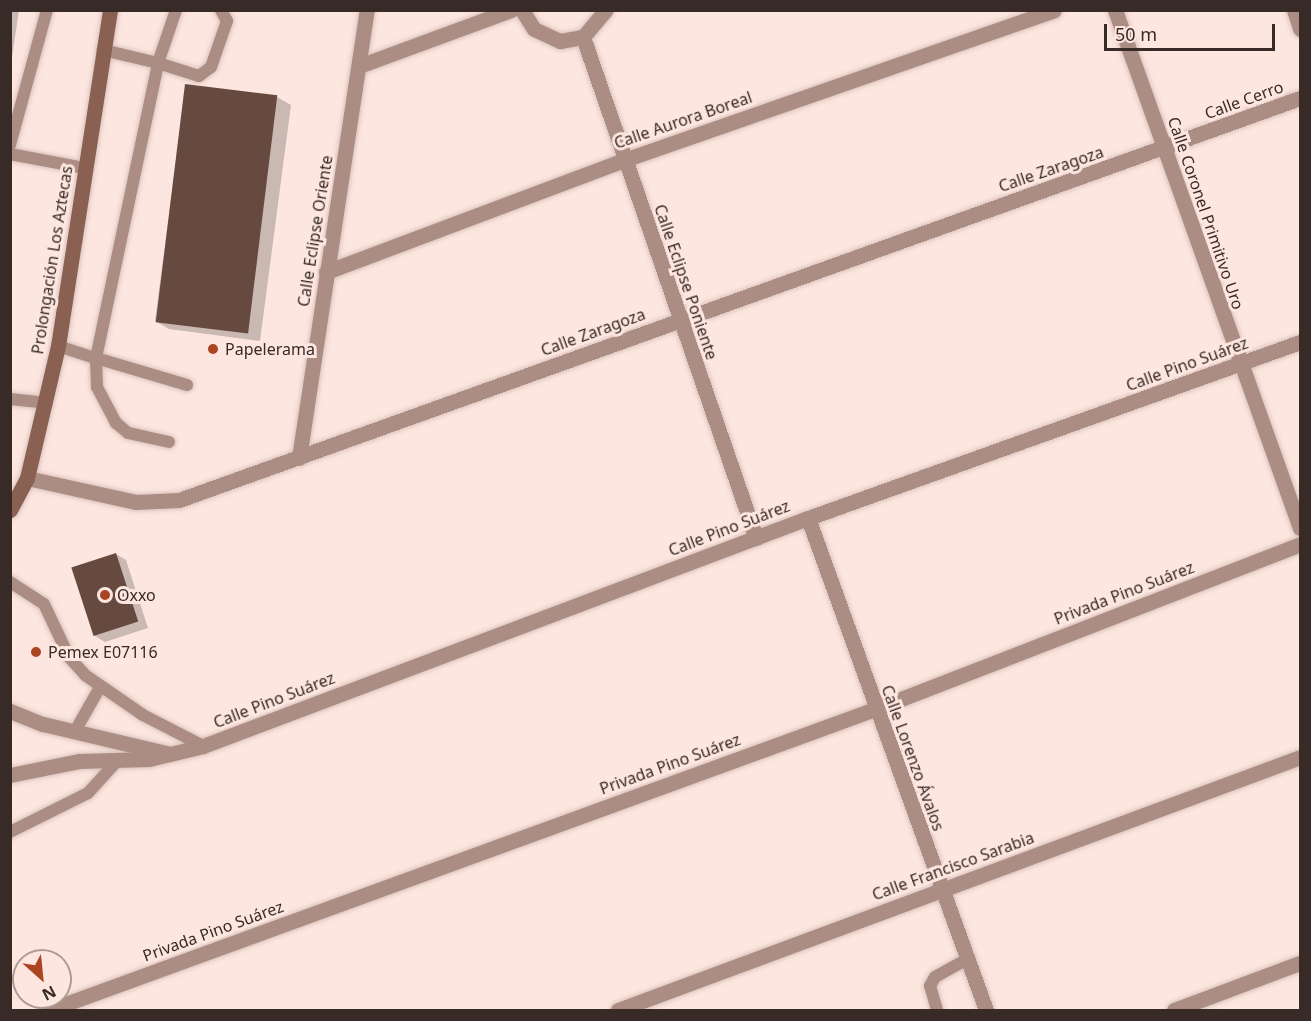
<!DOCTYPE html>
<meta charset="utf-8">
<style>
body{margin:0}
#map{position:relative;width:1311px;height:1021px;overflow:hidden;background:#fde6df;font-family:"Noto Sans",sans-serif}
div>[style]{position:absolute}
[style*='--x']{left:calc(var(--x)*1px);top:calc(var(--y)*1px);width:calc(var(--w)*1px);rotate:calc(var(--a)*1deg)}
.shadow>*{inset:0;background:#0003}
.building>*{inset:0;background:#66493f;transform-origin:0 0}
.roads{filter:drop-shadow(0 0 2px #dac4be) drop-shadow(0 0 2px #dac4be)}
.service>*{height:12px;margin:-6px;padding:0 6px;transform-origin:6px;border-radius:6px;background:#ab8d83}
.minor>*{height:15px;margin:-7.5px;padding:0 7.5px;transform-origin:7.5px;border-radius:7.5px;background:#ab8d83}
.secondary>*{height:15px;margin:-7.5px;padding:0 7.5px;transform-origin:7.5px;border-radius:7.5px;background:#8a6052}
.dots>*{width:16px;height:16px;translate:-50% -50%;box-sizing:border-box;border:3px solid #fde6df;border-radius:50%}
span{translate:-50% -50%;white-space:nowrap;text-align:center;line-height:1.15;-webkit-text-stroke:6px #fde6df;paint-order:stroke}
.street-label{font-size:16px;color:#382a26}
.poi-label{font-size:16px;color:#382a26}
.left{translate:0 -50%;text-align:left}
.frame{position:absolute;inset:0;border:12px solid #382a26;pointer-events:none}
.north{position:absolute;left:12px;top:949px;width:60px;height:60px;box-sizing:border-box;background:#fde6df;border:2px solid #ae9b95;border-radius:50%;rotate:153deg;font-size:16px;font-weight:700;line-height:24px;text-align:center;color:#382a26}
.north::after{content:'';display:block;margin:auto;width:21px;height:27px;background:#ab4420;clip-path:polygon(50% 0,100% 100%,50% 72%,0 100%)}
.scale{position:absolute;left:1104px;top:24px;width:171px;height:27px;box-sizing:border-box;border:3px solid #382a26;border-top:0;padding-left:8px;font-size:18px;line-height:21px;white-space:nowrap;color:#382a26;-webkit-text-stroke:4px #fde6df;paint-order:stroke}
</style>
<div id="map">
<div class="shadow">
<div style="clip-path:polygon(10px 10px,19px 10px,10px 71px)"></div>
<div style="clip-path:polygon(186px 85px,277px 97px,291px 105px,260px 341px,169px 329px,155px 321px)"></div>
<div style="clip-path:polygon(116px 554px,126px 560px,148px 628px,105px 642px,95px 636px)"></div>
</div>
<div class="building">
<div style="left:185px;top:84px;width:93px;height:240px;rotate:7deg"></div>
<div style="left:116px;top:553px;width:72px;height:47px;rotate:72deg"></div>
</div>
<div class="roads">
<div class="service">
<div style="--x:176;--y:10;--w:56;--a:108.8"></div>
<div style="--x:158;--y:63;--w:43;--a:17.6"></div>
<div style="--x:199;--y:76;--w:15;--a:-37"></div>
<div style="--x:211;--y:67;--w:49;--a:-70.8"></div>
<div style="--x:227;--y:21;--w:13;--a:-119"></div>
<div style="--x:10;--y:145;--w:140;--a:-74.7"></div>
<div style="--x:10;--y:154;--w:75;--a:10.7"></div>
<div style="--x:58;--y:346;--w:40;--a:18"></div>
<div style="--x:96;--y:358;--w:301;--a:-78.1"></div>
<div style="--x:158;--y:63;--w:57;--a:-166.7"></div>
<div style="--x:10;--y:399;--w:37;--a:6"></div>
<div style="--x:169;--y:442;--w:42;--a:-167.6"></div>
<div style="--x:128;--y:433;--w:16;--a:-140"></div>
<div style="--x:116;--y:423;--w:41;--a:-117.8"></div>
<div style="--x:97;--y:387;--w:29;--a:-92"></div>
<div style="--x:96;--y:358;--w:95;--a:16.5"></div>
<div style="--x:10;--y:582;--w:40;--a:32.9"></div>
<div style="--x:44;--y:604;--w:59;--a:64.7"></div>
<div style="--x:69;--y:657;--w:24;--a:48"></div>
<div style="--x:85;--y:675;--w:70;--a:34.6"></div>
<div style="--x:143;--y:715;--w:68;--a:27.3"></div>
<div style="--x:74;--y:733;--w:53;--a:-60.5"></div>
<div style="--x:10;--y:832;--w:87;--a:-26.6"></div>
<div style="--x:88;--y:793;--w:43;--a:-47.8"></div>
<div style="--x:937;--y:1010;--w:25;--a:-106"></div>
<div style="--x:930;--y:986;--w:10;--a:-61"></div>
<div style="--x:935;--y:977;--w:37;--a:-29"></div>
</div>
<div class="minor">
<div style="--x:522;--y:10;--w:22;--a:58"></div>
<div style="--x:534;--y:29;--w:29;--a:25"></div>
<div style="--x:560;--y:41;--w:23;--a:-10"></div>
<div style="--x:583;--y:37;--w:35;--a:-50"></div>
<div style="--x:1115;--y:10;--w:550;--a:70.35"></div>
<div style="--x:1294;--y:10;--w:20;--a:72"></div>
<div style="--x:583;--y:37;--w:530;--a:70.95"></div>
<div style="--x:359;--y:66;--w:162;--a:-20.2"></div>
<div style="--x:326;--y:272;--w:318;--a:-20.6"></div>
<div style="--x:624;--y:160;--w:455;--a:-19.2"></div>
<div style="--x:299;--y:458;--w:453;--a:-81.4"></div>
<div style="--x:27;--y:478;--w:112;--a:12.4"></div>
<div style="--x:136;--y:502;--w:43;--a:-2.7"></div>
<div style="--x:179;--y:500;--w:1191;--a:-19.73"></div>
<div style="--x:808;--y:518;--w:523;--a:70.11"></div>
<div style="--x:10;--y:711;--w:35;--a:22"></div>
<div style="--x:43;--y:724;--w:130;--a:13.3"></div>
<div style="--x:10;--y:775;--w:70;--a:-11.5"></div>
<div style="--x:79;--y:761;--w:70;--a:-1.6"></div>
<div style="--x:149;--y:759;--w:56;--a:-13.5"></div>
<div style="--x:203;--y:746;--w:647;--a:-20.65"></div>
<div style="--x:808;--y:518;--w:523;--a:-19.68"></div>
<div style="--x:49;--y:1010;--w:879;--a:-20.02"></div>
<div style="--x:875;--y:709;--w:456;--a:-21.2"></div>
<div style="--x:618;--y:1010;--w:727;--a:-20.35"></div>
<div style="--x:1174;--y:1010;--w:134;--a:-20.5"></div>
</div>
<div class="secondary">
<div style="--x:10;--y:510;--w:36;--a:-62"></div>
<div style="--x:27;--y:478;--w:136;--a:-76.8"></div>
<div style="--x:58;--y:346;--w:340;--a:-81.2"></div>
</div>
</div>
<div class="dots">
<div style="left:213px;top:349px;background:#ab4420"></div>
<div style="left:105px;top:595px;background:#ab4420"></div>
<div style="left:36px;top:652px;background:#ab4420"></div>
</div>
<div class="street-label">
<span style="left:1244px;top:100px;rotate:-20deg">Calle Cerro</span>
<span style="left:683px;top:120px;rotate:-19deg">Calle Aurora Boreal</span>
<span style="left:1051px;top:169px;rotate:-19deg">Calle Zaragoza</span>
<span style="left:1206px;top:213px;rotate:71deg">Calle Coronel Primitivo Uro</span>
<span style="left:315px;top:231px;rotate:-81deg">Calle Eclipse Oriente</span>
<span style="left:52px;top:260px;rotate:-81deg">Prolongación Los Aztecas</span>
<span style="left:686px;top:282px;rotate:71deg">Calle Eclipse Poniente</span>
<span style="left:593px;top:332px;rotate:-20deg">Calle Zaragoza</span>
<span style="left:1187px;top:364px;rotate:-20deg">Calle Pino Suárez</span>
<span style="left:729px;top:528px;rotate:-21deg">Calle Pino Suárez</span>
<span style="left:1124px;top:593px;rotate:-21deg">Privada Pino Suárez</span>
<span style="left:274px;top:700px;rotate:-21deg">Calle Pino Suárez</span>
<span style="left:913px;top:758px;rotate:70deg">Calle Lorenzo Ávalos</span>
<span style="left:670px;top:764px;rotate:-20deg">Privada Pino Suárez</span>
<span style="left:953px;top:866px;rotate:-20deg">Calle Francisco Sarabia</span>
<span style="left:213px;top:931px;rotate:-20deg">Privada Pino Suárez</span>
</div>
<div class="poi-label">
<span class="left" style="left:225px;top:349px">Papelerama</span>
<span class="left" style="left:117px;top:595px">Oxxo</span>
<span class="left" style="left:48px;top:652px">Pemex E07116</span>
</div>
<div class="frame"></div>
<div class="north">N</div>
<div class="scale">50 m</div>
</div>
